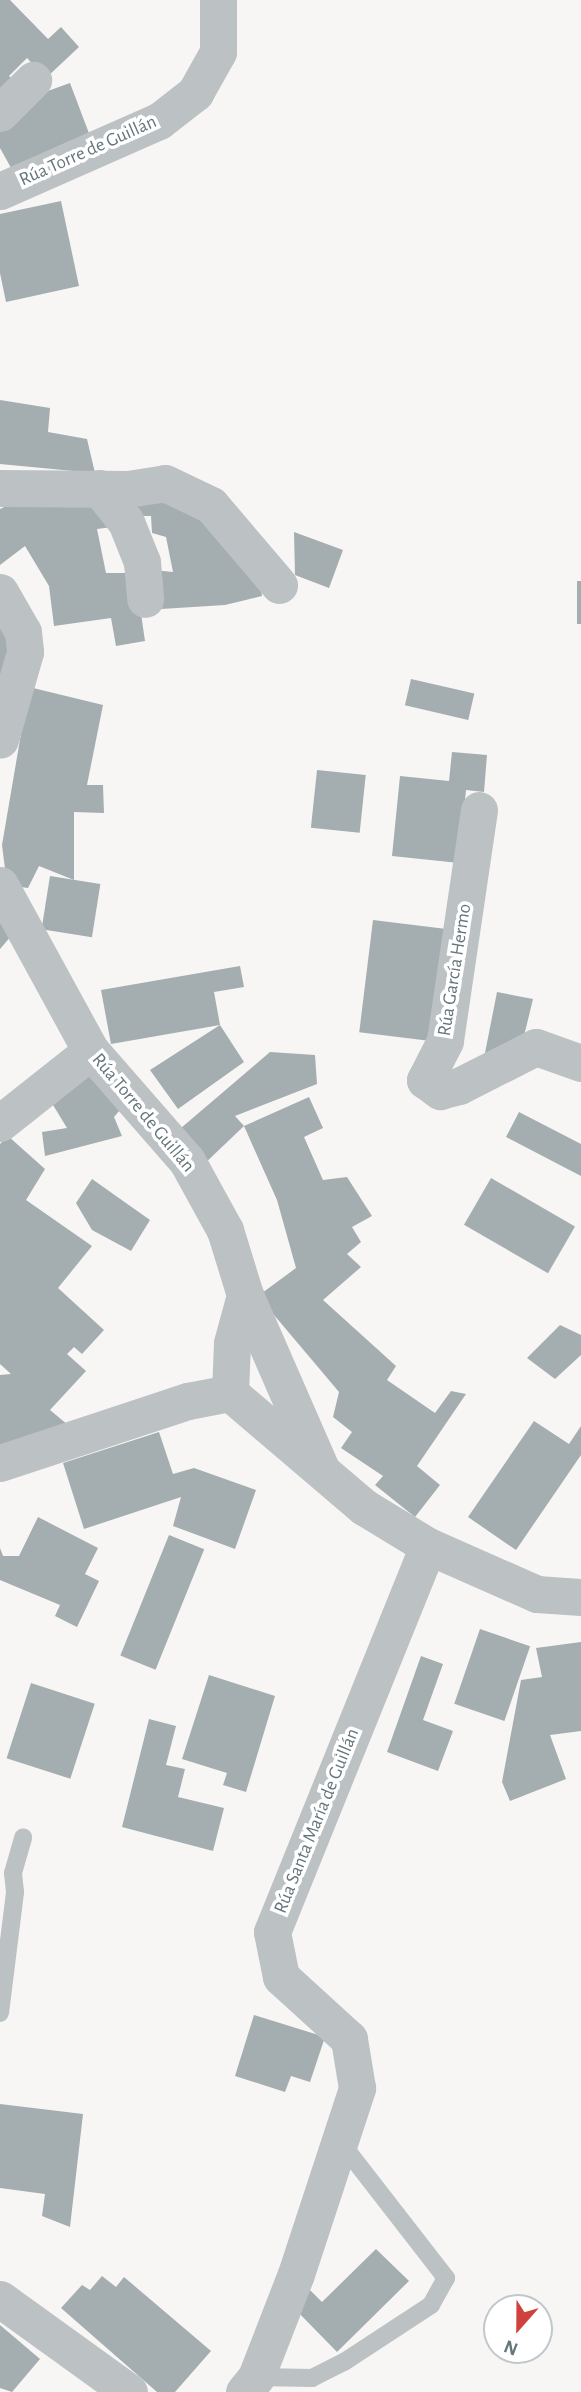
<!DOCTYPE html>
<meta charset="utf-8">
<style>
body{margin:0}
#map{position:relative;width:581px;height:2392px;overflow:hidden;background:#f7f6f4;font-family:"Alegreya Sans",sans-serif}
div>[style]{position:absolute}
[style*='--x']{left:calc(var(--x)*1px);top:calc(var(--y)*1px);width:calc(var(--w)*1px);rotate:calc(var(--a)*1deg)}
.building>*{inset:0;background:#a4adb0;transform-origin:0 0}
.service>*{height:18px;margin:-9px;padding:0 9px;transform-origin:9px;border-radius:9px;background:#bcc1c3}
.minor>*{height:37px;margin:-18.5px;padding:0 18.5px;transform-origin:18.5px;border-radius:18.5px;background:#bcc1c3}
span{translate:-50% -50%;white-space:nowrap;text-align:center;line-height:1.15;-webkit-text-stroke:7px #fff;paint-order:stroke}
.street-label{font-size:19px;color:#65767b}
.north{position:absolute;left:483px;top:2294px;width:70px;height:70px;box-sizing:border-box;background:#fff;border:2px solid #c1c8ca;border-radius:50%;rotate:201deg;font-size:19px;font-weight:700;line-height:28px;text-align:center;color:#65767b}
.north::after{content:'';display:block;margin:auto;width:24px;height:32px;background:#cf413c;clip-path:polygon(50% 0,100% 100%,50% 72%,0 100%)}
</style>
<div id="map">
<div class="building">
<div style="clip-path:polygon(0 0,10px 0,48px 39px,61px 27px,79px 47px,46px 78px,27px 58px,9px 76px,16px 83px,0 100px)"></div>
<div style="clip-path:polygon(70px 83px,90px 136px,15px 175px,0 148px,0 125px,20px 101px)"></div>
<div style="clip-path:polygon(61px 201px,79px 286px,6px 302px,0 273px,0 214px)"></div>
<div style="clip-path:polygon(0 400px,50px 408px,48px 432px,87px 439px,95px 473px,0 464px)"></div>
<div style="clip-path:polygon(128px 499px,195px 504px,260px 577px,262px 596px,225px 605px,161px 609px,153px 570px,173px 572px,166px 537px,152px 533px,151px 516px,138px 516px)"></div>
<div style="clip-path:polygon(15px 502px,96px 502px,112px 527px,97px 529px,106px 573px,135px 573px,145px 641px,116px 646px,111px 618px,54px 626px,49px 586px,25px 546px,0 565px,0 509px)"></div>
<div style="clip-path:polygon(294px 532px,343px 550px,329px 588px,295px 575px)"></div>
<div style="left:577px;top:581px;width:4px;height:43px"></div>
<div style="clip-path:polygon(0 617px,15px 641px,0 704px)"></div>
<div style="left:411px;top:679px;width:65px;height:27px;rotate:13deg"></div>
<div style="clip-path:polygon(29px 687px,103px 705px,87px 785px,103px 785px,104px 813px,74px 812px,74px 880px,39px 866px,28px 888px,7px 885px,2px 845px)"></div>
<div style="clip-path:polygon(452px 752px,487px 755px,484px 792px,466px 790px,459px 863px,392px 856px,400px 776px,449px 781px)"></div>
<div style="left:317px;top:770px;width:49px;height:58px;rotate:6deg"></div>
<div style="left:50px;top:876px;width:51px;height:54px;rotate:9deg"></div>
<div style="clip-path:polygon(0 913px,12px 935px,0 949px)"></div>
<div style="left:373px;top:920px;width:76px;height:113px;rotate:7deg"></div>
<div style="clip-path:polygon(240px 966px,244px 987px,214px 992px,220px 1025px,244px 1062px,178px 1109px,150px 1070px,220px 1025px,111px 1044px,101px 990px)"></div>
<div style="clip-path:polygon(497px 992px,533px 999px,524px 1036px,484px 1058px)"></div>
<div style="clip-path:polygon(270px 1052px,315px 1055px,317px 1084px,235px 1116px,244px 1126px,309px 1097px,323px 1128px,304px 1137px,323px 1180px,347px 1177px,372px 1216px,352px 1227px,361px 1242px,347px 1254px,361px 1267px,323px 1300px,396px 1366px,387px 1380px,435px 1413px,451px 1391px,466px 1394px,417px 1466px,440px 1485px,415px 1517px,375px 1485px,383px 1476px,341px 1448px,352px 1432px,333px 1417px,339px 1392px,258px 1296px,296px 1268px,277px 1200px,244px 1126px,201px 1167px,174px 1134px)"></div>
<div style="clip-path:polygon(89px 1067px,125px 1104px,114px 1117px,122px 1136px,45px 1156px,42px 1132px,67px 1128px,50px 1100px)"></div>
<div style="clip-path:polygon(519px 1112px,581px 1144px,581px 1176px,506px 1137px)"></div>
<div style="clip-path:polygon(8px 1136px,45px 1169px,26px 1200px,92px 1246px,58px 1288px,104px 1330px,82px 1354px,74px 1347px,67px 1354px,86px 1371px,50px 1410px,68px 1425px,0 1447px,0 1375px,11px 1374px,0 1364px,0 1144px)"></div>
<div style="left:491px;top:1178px;width:97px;height:54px;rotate:30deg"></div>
<div style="clip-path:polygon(92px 1179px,150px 1220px,131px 1251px,92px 1230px,76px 1203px)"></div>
<div style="clip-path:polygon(560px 1325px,581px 1335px,581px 1355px,555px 1379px,527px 1358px)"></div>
<div style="clip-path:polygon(534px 1421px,569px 1444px,581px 1426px,581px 1455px,516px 1550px,468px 1517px)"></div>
<div style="clip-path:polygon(159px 1432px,173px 1474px,194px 1468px,256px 1490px,235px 1549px,173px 1526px,181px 1497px,84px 1529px,63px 1463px)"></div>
<div style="clip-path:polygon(38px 1517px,98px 1548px,85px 1574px,99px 1581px,77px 1627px,55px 1616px,60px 1605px,0 1580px,0 1548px,3px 1556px,19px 1556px)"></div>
<div style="left:169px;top:1535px;width:38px;height:130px;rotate:22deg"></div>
<div style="left:480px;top:1629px;width:53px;height:79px;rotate:19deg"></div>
<div style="clip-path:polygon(581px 1642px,581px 1731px,550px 1735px,566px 1779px,510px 1801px,502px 1782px,521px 1680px,542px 1677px,536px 1648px)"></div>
<div style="clip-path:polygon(421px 1656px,443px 1664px,423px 1720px,453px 1731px,438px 1771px,387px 1752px)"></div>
<div style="clip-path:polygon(209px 1675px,275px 1696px,246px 1792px,223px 1785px,227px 1773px,182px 1759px)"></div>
<div style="left:31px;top:1683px;width:67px;height:79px;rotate:18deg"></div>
<div style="clip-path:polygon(149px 1719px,176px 1726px,166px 1765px,185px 1769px,178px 1797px,224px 1808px,213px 1851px,122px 1827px)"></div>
<div style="clip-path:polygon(254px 2015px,325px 2037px,310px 2082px,291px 2076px,285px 2092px,235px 2076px)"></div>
<div style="clip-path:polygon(0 2104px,83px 2114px,70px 2227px,42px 2216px,45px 2194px,0 2188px)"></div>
<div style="clip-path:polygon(376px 2249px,409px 2281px,337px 2352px,292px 2306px,309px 2289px,322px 2302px)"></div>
<div style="clip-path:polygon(102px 2276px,116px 2287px,124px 2277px,211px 2351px,175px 2392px,157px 2392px,61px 2308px,82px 2285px,90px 2290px)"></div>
<div style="clip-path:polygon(0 2325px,40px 2359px,12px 2392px,0 2388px)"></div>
</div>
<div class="service">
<div style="--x:0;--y:2013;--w:122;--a:-82.9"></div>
<div style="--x:15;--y:1892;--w:19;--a:-96"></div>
<div style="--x:13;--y:1873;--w:37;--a:-74"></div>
<div style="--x:256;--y:2377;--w:56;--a:1"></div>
<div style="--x:312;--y:2378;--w:36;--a:-27"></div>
<div style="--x:344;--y:2362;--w:104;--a:-33.2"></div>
<div style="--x:431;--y:2305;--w:31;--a:-61"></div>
<div style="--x:446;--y:2278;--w:170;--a:-127.8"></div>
</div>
<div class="minor">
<div style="--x:0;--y:113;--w:47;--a:-45"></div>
<div style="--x:0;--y:191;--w:174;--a:-23.8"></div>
<div style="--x:159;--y:121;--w:46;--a:-37.9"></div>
<div style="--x:195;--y:93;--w:47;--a:-60.7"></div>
<div style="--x:218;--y:52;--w:52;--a:-90"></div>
<div style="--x:0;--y:488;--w:128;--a:0.4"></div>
<div style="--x:128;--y:489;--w:37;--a:-9"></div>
<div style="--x:165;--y:483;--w:51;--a:25.6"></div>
<div style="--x:211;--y:505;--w:105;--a:49.6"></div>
<div style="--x:99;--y:488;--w:43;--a:51.5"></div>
<div style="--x:126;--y:522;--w:43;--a:68.2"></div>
<div style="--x:142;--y:562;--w:37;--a:85"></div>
<div style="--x:0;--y:592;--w:46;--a:60.1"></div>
<div style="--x:23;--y:632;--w:20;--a:84"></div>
<div style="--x:25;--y:652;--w:91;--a:105.9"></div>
<div style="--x:479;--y:810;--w:233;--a:98.4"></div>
<div style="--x:445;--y:1041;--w:44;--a:117.1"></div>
<div style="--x:425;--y:1080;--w:19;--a:36"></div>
<div style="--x:440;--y:1091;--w:20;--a:-15"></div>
<div style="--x:459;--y:1086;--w:86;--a:-26.9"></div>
<div style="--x:536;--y:1047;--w:48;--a:19.6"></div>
<div style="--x:0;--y:885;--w:189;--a:61.3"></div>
<div style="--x:91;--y:1051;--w:146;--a:48.9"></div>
<div style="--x:187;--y:1161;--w:79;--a:61.2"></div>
<div style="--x:225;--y:1230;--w:68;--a:72.9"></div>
<div style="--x:245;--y:1295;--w:50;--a:105.2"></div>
<div style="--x:232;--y:1343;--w:50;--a:92.3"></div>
<div style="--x:0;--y:1123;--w:116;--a:-38.4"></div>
<div style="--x:245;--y:1295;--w:188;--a:66.4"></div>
<div style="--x:230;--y:1393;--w:176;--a:40.4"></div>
<div style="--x:364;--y:1507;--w:75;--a:31.4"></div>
<div style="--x:428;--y:1546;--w:119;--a:23.8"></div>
<div style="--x:537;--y:1594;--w:44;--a:3.9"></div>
<div style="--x:0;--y:1463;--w:198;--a:-18.3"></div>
<div style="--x:188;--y:1401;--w:43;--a:-10.8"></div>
<div style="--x:0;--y:2299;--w:159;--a:35.8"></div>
<div style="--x:244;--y:2392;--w:19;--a:-51"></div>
<div style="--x:256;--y:2377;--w:110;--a:-68.8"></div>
<div style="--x:296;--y:2274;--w:196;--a:-71.8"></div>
<div style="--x:357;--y:2088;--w:50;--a:-99.3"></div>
<div style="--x:349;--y:2039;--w:92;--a:-137.6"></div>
<div style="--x:281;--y:1977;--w:46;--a:-101.3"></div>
<div style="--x:272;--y:1932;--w:416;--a:-68"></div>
</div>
<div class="street-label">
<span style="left:88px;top:151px;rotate:-24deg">Rúa Torre de Guillán</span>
<span style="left:455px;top:970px;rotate:-81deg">Rúa García Hermo</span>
<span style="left:143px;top:1113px;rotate:50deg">Rúa Torre de Guillán</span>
<span style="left:317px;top:1821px;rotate:-68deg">Rúa Santa María de Guillán</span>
</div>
<div class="north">N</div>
</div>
